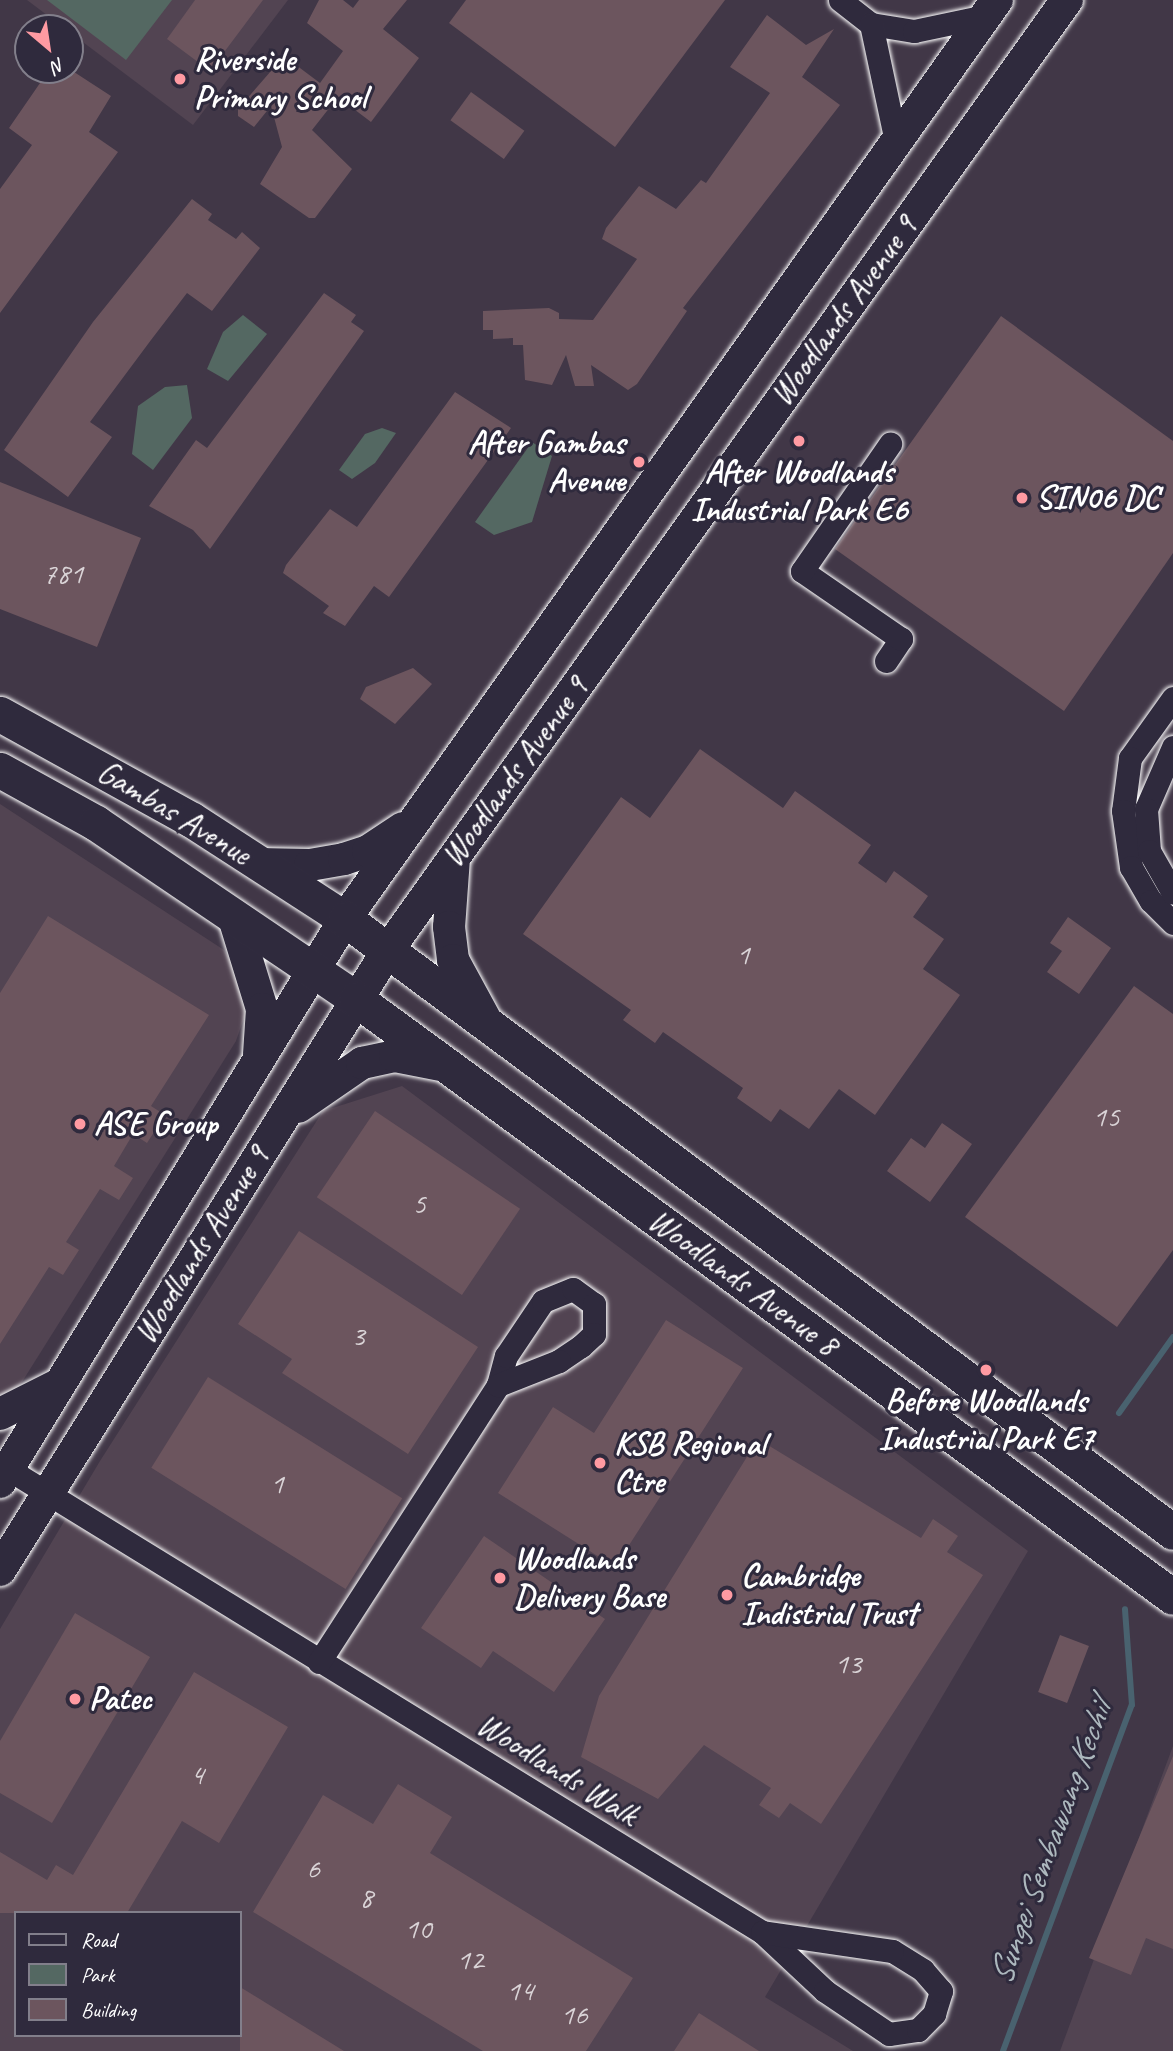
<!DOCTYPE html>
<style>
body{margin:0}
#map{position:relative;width:1173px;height:2051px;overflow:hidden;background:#413747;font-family:Caveat,sans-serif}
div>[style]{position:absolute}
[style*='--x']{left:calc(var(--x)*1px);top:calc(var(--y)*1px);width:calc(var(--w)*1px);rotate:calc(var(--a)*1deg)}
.built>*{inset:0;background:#524452}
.green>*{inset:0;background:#546862}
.stream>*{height:6px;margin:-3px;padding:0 3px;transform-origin:3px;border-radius:3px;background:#49626f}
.building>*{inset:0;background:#6c555e;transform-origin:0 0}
.roads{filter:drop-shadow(0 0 2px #fff) drop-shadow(0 0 2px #fff)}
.street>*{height:23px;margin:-11.5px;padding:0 11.5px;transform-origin:11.5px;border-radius:11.5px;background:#2f2a3d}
.secondary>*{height:32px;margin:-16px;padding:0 16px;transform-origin:16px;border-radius:16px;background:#2f2a3d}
.primary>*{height:35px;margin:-17.5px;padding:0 17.5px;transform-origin:17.5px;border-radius:17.5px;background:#2f2a3d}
.dots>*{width:19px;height:19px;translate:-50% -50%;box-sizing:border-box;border:4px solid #2f2a3d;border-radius:50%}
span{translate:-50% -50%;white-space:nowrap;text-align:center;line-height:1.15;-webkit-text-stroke:6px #2f2a3d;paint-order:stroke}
.number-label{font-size:30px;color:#dad4d7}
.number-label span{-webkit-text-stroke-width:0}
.poi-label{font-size:33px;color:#fff;font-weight:700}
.left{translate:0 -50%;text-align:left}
.right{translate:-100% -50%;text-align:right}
.street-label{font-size:33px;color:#fff}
.water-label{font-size:35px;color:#adb8be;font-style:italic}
.legend{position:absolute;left:14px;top:1911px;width:228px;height:126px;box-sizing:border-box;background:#2f2a3d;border:2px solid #827f8b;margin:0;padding:9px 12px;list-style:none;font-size:21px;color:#fff}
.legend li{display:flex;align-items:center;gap:14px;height:35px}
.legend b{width:35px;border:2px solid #827f8b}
.north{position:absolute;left:14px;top:14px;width:70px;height:70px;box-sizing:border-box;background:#2f2a3d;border:2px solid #827f8b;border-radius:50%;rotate:151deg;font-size:19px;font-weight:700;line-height:28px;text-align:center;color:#fff}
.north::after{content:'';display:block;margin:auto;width:24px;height:32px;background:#ff9aa2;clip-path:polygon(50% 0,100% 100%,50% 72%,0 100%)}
</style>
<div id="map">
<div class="built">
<div style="clip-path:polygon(27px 0,288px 0,193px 125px)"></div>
<div style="clip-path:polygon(0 804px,224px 950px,243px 983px,246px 1012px,236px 1041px,0 1417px)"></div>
<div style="clip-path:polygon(evenodd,402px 1086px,1028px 1551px,765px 1997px,853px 2051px,0 2051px,0 1629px,100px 1461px,323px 1111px,402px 1086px,16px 1913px,240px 1913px,240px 2035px,16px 2035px,16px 1913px)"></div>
<div style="clip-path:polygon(1173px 1746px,1173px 2051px,1060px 2051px)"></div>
</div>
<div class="green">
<div style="clip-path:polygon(47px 0,172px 0,126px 60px)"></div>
<div style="clip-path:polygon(243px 315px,267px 334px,228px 381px,207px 369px,223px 332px)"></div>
<div style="clip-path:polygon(187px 385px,192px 418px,153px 470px,132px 454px,138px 406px,165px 387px)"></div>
<div style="clip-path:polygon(382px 428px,396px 433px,375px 463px,352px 479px,339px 470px,365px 434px)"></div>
<div style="clip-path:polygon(532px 442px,552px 456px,532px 522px,494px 535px,475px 522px)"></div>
</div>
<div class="stream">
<div style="--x:1119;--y:1413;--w:93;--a:-54.6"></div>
<div style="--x:1003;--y:2051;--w:369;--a:-69.6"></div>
<div style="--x:1132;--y:1705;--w:96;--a:-94.2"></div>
</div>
<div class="building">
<div style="clip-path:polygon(195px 0,263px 0,210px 71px,167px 39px)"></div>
<div style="clip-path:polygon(319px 0,343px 0,353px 8px,359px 0,407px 0,383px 29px,419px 58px,371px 122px,338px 97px,312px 130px,352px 169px,315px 218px,309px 218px,260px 184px,282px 147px,271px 106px,254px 127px,238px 116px,238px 109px,284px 56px,320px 83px,343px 51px,307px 23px)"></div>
<div style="clip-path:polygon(466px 0,725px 0,615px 147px,449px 23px)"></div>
<div style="clip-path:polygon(767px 15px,806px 45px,834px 29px,802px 77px,840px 105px,683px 308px,687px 311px,637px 384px,628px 390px,591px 365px,594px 386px,575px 386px,566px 355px,552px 385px,525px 380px,523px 345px,513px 345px,513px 338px,493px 339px,493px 330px,483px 330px,483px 311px,549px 308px,559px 313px,559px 319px,593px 320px,637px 259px,602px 239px,606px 228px,639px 186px,676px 209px,701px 180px,706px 183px,770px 93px,730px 67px)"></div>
<div style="clip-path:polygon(49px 70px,71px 70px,111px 96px,89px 132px,118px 152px,0 313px,0 189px,32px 145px,9px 128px)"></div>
<div style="left:471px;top:92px;width:66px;height:35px;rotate:36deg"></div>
<div style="clip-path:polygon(192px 199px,212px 214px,208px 220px,236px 239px,242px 232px,260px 248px,212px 311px,187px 293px,151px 340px,90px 422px,112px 437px,68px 497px,4px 450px,93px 322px)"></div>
<div style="clip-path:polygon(324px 293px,356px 315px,351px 322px,364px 331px,210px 549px,193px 530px,149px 506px,196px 440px,207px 448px)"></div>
<div style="clip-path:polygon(1001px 316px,1173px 441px,1173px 553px,1064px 711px,835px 549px)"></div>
<div style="clip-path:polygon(455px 392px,511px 428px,389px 597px,374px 586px,345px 626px,323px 613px,329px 606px,283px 573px,286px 565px,330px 509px,357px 527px)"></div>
<div style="clip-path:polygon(0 482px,141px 538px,97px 647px,0 609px)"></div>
<div style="clip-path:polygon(413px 668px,432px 684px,395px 724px,360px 699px,366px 687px)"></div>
<div style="clip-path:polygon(700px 749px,783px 808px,795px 791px,871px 845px,858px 863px,886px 883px,894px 871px,928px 896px,913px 917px,944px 939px,923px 969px,960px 995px,875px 1115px,839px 1089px,809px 1129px,780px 1109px,771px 1122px,737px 1098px,743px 1088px,663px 1032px,655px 1043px,623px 1020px,631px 1010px,523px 934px,621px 797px,650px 818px)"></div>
<div style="clip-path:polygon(48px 916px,209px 1015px,151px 1106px,165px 1115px,147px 1143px,133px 1134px,114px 1166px,133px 1178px,119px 1200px,100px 1189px,66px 1242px,79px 1250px,63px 1275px,49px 1267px,0 1344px,0 993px)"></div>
<div style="clip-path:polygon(1068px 917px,1111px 948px,1079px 994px,1047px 972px,1062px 951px,1050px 943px)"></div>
<div style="clip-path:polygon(1134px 986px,1173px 1014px,1173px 1250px,1117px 1327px,965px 1217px)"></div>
<div style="left:375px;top:1111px;width:175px;height:104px;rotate:34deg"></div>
<div style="clip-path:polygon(942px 1123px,972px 1144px,930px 1202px,887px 1171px,911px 1138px,925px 1148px)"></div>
<div style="clip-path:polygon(299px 1231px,478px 1347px,408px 1454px,282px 1373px,292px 1359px,238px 1324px)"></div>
<div style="clip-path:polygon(666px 1320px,743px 1368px,615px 1567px,498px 1493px,553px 1407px,594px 1433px)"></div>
<div style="left:208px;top:1377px;width:229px;height:107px;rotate:32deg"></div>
<div style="clip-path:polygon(758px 1439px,921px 1538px,933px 1519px,958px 1536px,947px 1552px,983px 1575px,821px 1824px,790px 1803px,779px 1818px,759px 1805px,771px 1788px,704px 1745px,658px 1799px,581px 1757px,599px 1696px)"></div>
<div style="clip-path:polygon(484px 1536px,605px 1619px,554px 1692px,493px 1651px,481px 1668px,421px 1628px)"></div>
<div style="clip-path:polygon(75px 1613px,150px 1657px,52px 1823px,0 1793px,0 1741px)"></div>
<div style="left:1060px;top:1635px;width:31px;height:61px;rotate:21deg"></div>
<div style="clip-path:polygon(194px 1672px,288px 1727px,219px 1843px,182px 1821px,127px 1913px,0 1913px,0 1852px,47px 1880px,56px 1865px,73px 1875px)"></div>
<div style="clip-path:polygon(1173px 1756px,1173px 1949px,1146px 1938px,1131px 1975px,1089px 1958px)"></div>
<div style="clip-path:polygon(398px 1784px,452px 1817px,430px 1853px,633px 1978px,586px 2051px,483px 2051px,253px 1912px,323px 1795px,373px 1824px)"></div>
<div style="clip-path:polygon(240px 1987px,344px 2051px,240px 2051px)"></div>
<div style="clip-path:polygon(699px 2013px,759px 2051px,674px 2051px)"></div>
</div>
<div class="roads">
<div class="street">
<div style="--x:840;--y:0;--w:39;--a:38"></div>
<div style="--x:871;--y:24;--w:44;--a:9.2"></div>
<div style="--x:914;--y:31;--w:74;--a:-11.8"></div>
<div style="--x:871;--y:24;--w:125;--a:78"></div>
<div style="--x:886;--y:661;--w:27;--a:-56"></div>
<div style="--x:901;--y:639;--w:120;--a:-145.5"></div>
<div style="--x:802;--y:571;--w:155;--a:-55.3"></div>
<div style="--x:1173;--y:698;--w:74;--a:125.6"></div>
<div style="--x:1130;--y:758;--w:53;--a:97.5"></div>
<div style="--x:1123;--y:811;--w:57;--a:81.9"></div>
<div style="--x:1131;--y:867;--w:39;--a:60"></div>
<div style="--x:1151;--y:901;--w:31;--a:45"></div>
<div style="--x:1173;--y:747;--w:68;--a:113.5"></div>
<div style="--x:1146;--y:809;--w:42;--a:85.9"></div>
<div style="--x:1149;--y:851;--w:48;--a:60.3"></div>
<div style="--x:0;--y:1464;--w:894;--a:31.56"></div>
<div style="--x:762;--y:1932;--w:86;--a:43.1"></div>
<div style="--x:825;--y:1991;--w:77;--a:33.9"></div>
<div style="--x:889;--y:2034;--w:29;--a:-8"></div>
<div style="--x:918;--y:2030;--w:23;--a:-45"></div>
<div style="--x:934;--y:2014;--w:24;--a:-73"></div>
<div style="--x:941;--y:1991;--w:28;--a:-131"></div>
<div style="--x:923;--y:1970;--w:36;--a:-148"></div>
<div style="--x:892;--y:1951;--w:131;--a:-171.7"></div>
<div style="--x:319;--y:1662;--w:330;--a:-57.1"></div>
<div style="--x:498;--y:1385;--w:30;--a:-75"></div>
<div style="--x:506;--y:1356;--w:66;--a:-56.1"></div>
<div style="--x:543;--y:1301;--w:32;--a:-22"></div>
<div style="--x:573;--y:1289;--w:26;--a:36"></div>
<div style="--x:594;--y:1304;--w:30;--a:90"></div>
<div style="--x:594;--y:1334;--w:18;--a:137"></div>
<div style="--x:581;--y:1346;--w:27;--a:146"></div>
<div style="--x:559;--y:1361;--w:66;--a:158.5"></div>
</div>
<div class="secondary">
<div style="--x:454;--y:858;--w:69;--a:94.1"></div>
<div style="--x:449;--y:927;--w:33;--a:83"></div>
<div style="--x:453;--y:960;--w:75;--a:61.4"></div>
<div style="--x:259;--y:864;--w:51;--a:1.1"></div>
<div style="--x:310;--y:865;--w:35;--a:-10"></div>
<div style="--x:344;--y:859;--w:25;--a:-18"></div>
<div style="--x:368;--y:851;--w:42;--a:-33.3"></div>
<div style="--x:234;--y:918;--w:95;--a:72.9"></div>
<div style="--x:262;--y:1009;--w:45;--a:93.8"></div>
<div style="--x:298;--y:1107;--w:78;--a:-34.5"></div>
<div style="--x:362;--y:1063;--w:34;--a:-12"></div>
<div style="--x:395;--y:1056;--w:52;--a:11.1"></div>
<div style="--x:0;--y:1414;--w:65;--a:-26.6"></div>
<div style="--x:0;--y:1482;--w:660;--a:-58.5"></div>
<div style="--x:345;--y:919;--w:1127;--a:-54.65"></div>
<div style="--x:0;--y:1570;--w:731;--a:-57.96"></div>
<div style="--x:388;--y:950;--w:1168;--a:-54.45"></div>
</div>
<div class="primary">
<div style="--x:0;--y:714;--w:219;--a:28.9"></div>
<div style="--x:192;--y:820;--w:182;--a:32.9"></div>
<div style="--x:345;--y:919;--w:1030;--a:36.51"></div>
<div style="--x:0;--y:770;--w:110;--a:28.9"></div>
<div style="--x:96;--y:823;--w:314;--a:34.1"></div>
<div style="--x:356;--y:999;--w:1012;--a:36.2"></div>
</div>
</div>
<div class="dots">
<div style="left:180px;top:79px;background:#ff9aa2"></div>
<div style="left:799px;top:441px;background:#ff9aa2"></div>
<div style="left:639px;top:462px;background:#ff9aa2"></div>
<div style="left:1022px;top:498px;background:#ff9aa2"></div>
<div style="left:80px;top:1124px;background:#ff9aa2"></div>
<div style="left:986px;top:1370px;background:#ff9aa2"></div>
<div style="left:600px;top:1463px;background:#ff9aa2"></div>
<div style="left:500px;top:1578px;background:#ff9aa2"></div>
<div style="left:727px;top:1595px;background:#ff9aa2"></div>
<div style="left:75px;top:1699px;background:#ff9aa2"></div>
</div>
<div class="number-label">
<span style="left:63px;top:573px">781</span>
<span style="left:743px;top:954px">1</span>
<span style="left:1106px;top:1116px">15</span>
<span style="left:419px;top:1203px">5</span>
<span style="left:358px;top:1335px">3</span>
<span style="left:277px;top:1483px">1</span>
<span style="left:848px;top:1663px">13</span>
<span style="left:197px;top:1774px">4</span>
<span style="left:313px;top:1868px">6</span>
<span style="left:366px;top:1897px">8</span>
<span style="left:418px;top:1928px">10</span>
<span style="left:470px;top:1959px">12</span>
<span style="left:520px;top:1990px">14</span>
<span style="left:574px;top:2014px">16</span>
</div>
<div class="poi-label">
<span class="left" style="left:194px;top:79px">Riverside<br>Primary School</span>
<span class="right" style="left:625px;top:462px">After Gambas<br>Avenue</span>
<span style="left:799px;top:491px">After Woodlands<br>Industrial Park E6</span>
<span class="left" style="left:1036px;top:498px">SIN06 DC</span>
<span class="left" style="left:94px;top:1124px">ASE Group</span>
<span style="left:986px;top:1420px">Before Woodlands<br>Industrial Park E7</span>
<span class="left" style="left:614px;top:1463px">KSB Regional<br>Ctre</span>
<span class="left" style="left:514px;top:1578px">Woodlands<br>Delivery Base</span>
<span class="left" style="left:741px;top:1595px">Cambridge<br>Indistrial Trust</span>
<span class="left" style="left:89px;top:1699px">Patec</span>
</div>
<div class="street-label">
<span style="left:844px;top:311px;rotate:-54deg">Woodlands Avenue 9</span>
<span style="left:515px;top:772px;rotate:-54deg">Woodlands Avenue 9</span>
<span style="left:174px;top:813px;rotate:31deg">Gambas Avenue</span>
<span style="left:202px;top:1245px;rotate:-58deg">Woodlands Avenue 9</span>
<span style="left:743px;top:1283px;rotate:36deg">Woodlands Avenue 8</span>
<span style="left:557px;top:1770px;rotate:32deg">Woodlands Walk</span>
</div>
<div class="water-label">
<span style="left:1050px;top:1843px;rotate:-70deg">Sungei Sembawang Kechil</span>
</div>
<ul class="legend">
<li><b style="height:9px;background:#2f2a3d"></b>Road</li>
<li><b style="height:19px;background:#546862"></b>Park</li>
<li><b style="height:19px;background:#6c555e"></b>Building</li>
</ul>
<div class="north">N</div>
</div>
